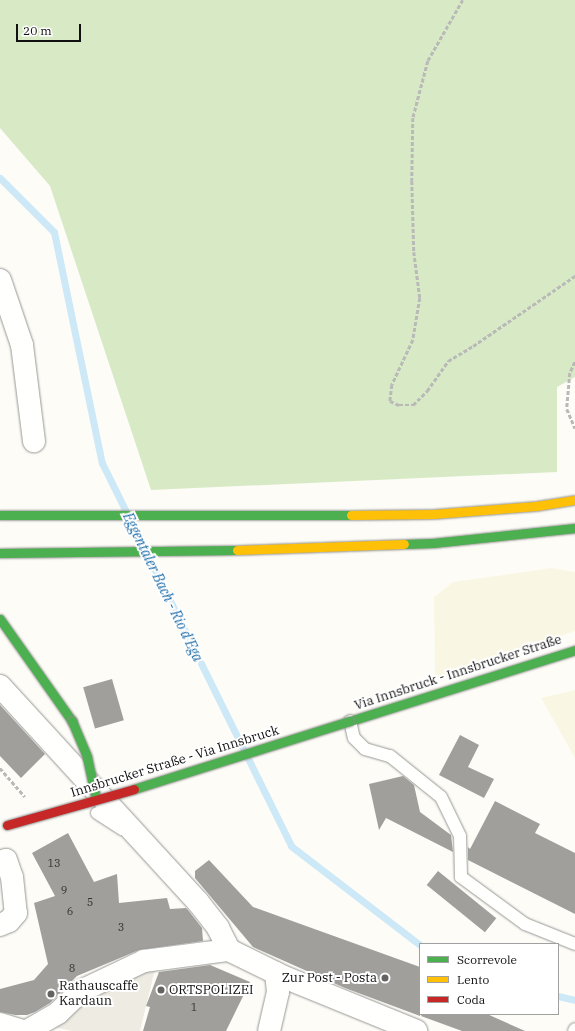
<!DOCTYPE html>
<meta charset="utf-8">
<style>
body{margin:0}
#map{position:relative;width:575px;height:1031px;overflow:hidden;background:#fdfcf7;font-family:"IBM Plex Serif",serif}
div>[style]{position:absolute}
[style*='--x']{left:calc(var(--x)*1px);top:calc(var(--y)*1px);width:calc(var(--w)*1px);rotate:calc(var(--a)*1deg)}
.farmland>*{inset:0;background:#f9f7e4}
.forest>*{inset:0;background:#d8eac5}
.plaza>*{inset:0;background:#edebe2}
.stream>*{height:7px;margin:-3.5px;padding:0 3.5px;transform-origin:3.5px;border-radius:3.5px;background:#cde8f7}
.building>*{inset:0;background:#a19f9c;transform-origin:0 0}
.path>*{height:2.5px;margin-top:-1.25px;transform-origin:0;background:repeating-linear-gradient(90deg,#b9b9b8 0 4px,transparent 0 6px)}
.roads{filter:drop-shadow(0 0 1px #979795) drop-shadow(0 0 1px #979795)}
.lane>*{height:12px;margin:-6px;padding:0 6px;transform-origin:6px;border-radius:6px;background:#fffffe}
.street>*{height:22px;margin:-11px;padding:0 11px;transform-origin:11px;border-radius:11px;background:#fffffe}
.fast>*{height:9px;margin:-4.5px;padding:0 4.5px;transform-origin:4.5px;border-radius:4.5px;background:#4caf50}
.slow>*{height:9px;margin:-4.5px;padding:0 4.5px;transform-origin:4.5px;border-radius:4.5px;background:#ffc107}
.bridges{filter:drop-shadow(0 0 1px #8e8d8b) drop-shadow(0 0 1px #8e8d8b)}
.fast-bridge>*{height:9px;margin:-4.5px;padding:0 4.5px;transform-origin:4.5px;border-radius:4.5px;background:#4caf50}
.jam-bridge>*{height:9px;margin:-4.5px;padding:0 4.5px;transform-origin:4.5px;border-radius:4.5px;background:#c62828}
.dots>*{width:11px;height:11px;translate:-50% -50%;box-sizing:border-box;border:2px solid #fff;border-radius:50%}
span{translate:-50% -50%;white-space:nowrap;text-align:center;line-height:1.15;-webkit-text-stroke:4px #fff;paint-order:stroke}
.number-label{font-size:11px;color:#353434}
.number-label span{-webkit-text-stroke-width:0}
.street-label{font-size:13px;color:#111}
.poi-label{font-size:13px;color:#111}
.right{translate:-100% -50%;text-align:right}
.left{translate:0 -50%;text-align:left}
.water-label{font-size:14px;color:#1768a6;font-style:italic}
.legend{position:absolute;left:419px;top:943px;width:140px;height:72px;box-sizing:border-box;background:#fff;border:1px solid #a0a0a0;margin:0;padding:5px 7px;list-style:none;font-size:12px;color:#111}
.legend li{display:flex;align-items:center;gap:8px;height:20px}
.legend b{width:20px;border:1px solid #a0a0a0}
.scale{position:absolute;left:16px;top:24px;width:65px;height:18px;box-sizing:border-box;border:2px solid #111;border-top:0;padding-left:5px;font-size:12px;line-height:14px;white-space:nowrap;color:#111;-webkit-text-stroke:3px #fff;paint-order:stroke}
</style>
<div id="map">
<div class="farmland">
<div style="clip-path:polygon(552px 568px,575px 572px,575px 631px,435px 678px,434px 597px,453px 582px)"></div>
<div style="clip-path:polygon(575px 690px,575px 758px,541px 698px)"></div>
</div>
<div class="forest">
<div style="clip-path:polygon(0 0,575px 0,575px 377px,557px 387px,557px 472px,151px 490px,50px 186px,0 128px)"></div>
</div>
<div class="plaza">
<div style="clip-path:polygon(155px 969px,140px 1031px,72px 1031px,49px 1026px,73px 984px)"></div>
</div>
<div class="stream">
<div style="--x:0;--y:178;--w:76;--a:45"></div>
<div style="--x:54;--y:232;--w:236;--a:78.3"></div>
<div style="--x:102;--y:463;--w:427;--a:63.7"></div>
<div style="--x:291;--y:846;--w:163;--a:37.5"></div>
<div style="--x:558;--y:996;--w:17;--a:13"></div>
</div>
<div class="building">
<div style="left:112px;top:679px;width:43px;height:30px;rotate:74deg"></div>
<div style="clip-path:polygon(0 705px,45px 754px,21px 778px,0 756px)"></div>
<div style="clip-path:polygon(460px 735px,479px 745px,468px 767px,494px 779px,484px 798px,439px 775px)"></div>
<div style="clip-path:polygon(403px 776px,414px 785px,420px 812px,451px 835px,453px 852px,386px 818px,379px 830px,369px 784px)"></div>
<div style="clip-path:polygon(495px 801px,540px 824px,535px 833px,575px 853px,575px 914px,468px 860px,468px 847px,470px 849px)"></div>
<div style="clip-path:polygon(68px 833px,94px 882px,117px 874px,119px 903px,167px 898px,170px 909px,186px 908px,188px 910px,202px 928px,203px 941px,139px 950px,77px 976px,50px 1003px,35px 1012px,27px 1015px,15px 1015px,0 1012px,0 989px,34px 980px,48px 964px,34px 903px,55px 896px,32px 853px)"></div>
<div style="clip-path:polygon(209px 860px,253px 907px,420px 967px,420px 1016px,345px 988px,253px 947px,195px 878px,195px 871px)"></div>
<div style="left:438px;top:871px;width:75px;height:18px;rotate:39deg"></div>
<div style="clip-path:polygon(210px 965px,250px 982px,226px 1031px,143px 1031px,150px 1007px,146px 1006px,159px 972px)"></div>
<div style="clip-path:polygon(422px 1014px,487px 1014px,525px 1031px,462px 1031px,421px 1016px)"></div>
</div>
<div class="path">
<div style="--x:463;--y:0;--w:70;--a:119.8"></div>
<div style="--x:428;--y:61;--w:59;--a:104.7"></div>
<div style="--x:413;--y:118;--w:63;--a:90.9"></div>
<div style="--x:412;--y:181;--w:71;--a:88.4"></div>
<div style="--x:414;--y:252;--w:46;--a:82.6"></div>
<div style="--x:420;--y:298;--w:43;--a:99.5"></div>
<div style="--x:413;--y:340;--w:50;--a:115"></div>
<div style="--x:392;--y:385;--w:16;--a:97"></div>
<div style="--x:390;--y:401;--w:10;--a:24"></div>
<div style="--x:399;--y:405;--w:14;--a:0"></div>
<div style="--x:413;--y:405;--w:20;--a:-45"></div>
<div style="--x:427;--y:391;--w:37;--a:-55"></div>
<div style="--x:448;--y:361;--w:29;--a:-31"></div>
<div style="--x:473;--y:346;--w:124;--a:-34.5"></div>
<div style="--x:575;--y:362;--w:12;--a:114"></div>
<div style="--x:570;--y:373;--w:36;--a:95"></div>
<div style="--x:567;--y:409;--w:21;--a:67"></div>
<div style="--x:0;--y:768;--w:38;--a:49"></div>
</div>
<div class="roads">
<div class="lane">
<div style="--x:350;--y:721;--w:17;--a:77"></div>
<div style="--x:354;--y:738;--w:16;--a:45"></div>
<div style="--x:365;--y:749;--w:26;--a:16"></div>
<div style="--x:390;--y:756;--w:65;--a:38.8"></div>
<div style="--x:441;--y:797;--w:43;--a:64"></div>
<div style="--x:460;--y:836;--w:41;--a:88.6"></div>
<div style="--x:461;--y:877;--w:79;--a:36.3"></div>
<div style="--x:525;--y:924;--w:54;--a:21.8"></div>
<div style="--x:97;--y:813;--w:30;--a:33"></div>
<div style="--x:574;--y:1031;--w:2;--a:-63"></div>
</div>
<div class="street">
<div style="--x:0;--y:280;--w:69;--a:71.3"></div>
<div style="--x:22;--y:345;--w:97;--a:82.9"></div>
<div style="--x:0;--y:686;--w:293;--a:47.5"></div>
<div style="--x:198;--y:902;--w:33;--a:52"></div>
<div style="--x:218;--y:928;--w:25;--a:63"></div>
<div style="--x:229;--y:950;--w:61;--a:26.1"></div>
<div style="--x:284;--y:977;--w:143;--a:22.2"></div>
<div style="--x:0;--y:862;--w:6;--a:-18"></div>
<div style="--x:6;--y:860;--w:18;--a:71"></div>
<div style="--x:12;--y:877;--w:36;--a:84"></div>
<div style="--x:16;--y:913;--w:11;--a:131"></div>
<div style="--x:9;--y:921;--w:10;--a:156"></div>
<div style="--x:0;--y:1024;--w:24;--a:17"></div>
<div style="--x:27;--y:1031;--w:36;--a:-30"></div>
<div style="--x:58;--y:1013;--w:32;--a:-44"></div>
<div style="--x:81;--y:991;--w:70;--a:-25.5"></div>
<div style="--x:144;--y:961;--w:86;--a:-7.4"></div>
<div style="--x:269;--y:1031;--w:40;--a:-77"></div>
<div style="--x:278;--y:992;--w:19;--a:-96"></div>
</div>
<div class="fast">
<div style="--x:0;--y:515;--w:351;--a:0"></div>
<div style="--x:404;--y:544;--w:29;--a:-2"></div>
<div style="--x:433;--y:543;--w:143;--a:-6"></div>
<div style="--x:0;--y:553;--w:237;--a:-0.7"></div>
<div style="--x:0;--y:619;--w:125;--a:54.8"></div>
<div style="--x:350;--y:721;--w:236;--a:-17.5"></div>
</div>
<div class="slow">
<div style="--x:351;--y:515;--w:82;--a:-0.7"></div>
<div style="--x:433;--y:514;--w:103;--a:-4.4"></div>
<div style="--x:536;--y:506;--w:39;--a:-9"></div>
<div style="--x:237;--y:550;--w:167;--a:-2.1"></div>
</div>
</div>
<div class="bridges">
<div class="fast-bridge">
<div style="--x:72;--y:721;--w:39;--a:67"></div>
<div style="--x:87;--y:757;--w:43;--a:77.9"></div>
<div style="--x:134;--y:789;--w:226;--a:-17.5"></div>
</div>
<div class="jam-bridge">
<div style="--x:7;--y:825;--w:132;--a:-15.8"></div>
</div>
</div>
<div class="dots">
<div style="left:385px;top:978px;background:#646362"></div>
<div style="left:161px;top:990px;background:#646362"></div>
<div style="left:51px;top:994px;background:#646362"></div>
</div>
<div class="number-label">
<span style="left:54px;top:863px">13</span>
<span style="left:64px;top:890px">9</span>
<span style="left:90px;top:902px">5</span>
<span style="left:70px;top:911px">6</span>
<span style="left:121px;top:927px">3</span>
<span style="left:72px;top:968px">8</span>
<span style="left:194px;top:1007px">1</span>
</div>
<div class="street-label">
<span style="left:458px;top:673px;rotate:-18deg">Via Innsbruck - Innsbrucker Straße</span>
<span style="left:175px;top:762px;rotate:-17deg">Innsbrucker Straße - Via Innsbruck</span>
</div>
<div class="poi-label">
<span class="right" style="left:377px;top:978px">Zur Post - Posta</span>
<span class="left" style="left:59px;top:994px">Rathauscaffe<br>Kardaun</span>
<span class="left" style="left:169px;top:990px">ORTSPOLIZEI</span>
</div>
<div class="water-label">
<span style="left:163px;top:587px;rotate:64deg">Eggentaler Bach - Rio d'Ega</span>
</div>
<ul class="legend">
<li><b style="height:5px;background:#4caf50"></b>Scorrevole</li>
<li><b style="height:5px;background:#ffc107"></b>Lento</li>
<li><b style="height:5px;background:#c62828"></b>Coda</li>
</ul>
<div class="scale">20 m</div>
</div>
